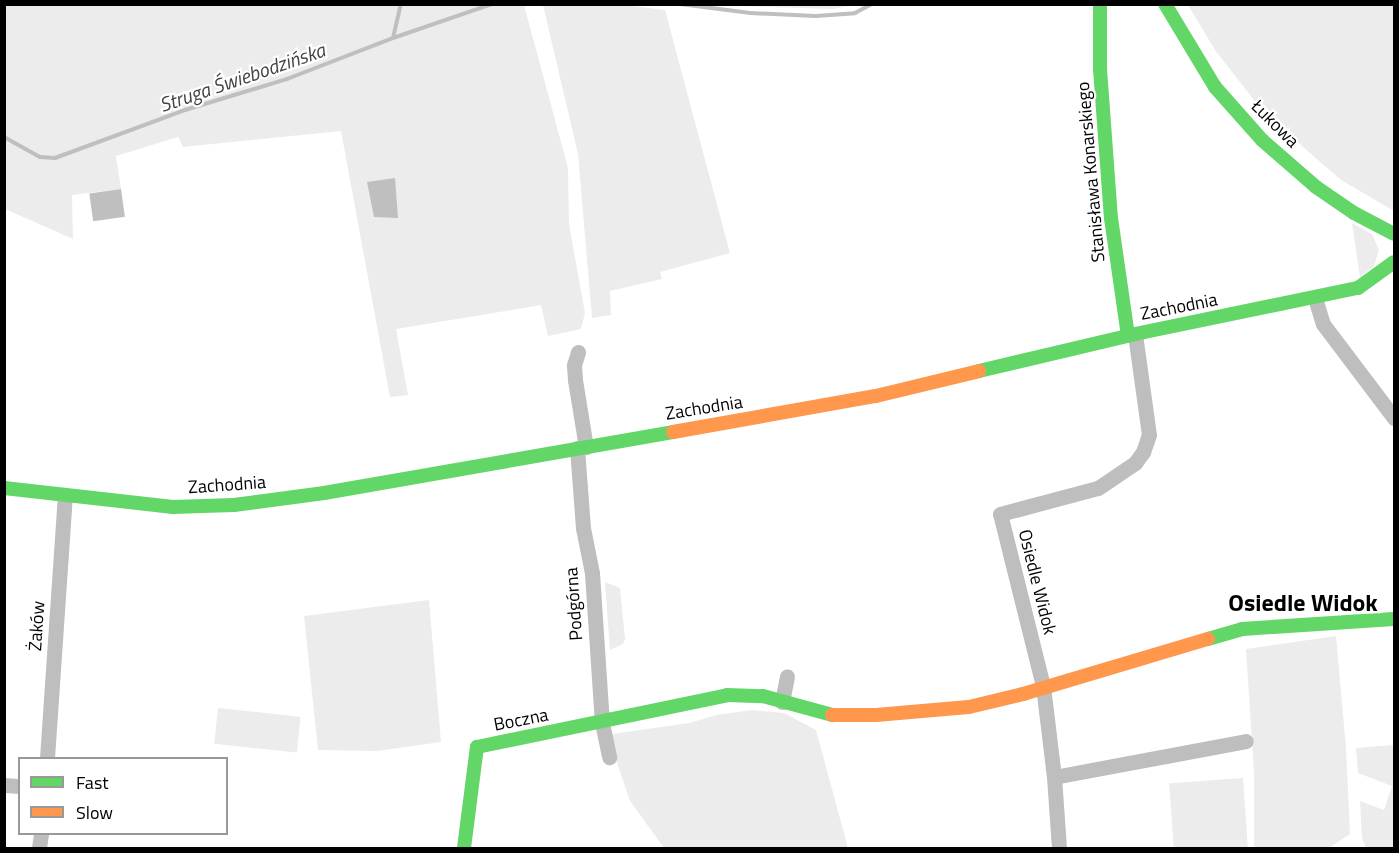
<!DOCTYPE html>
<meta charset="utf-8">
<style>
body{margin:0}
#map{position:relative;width:1399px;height:853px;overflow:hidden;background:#fff;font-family:"Titillium Web",sans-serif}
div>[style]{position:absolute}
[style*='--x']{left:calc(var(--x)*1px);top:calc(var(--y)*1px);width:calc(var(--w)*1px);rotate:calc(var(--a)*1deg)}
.green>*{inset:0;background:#ececec;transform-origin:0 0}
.water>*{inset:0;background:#bfbfbf;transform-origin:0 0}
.stream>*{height:4px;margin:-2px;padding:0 2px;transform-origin:2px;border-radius:2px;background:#bfbfbf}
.street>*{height:15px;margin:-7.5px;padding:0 7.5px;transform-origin:7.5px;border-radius:7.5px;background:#bebebe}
.fast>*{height:14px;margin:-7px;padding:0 7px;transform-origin:7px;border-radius:7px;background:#63d668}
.slow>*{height:14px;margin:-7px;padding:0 7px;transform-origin:7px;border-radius:7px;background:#ff974d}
span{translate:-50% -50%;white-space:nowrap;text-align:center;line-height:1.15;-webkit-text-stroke:4.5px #fff;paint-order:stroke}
.street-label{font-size:18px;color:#000}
.water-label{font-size:20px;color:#444;font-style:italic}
.district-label{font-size:24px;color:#000;font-weight:700}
.frame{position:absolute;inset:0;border:6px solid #000;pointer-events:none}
.legend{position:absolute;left:18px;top:757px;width:210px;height:78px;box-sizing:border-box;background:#fff;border:2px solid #999;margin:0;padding:8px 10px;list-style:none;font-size:18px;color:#000}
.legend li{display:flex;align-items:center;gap:12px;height:30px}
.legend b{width:30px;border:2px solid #999}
</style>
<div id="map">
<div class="green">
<div style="clip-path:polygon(4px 5px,524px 5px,568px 168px,569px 224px,585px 313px,581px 329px,548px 336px,541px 305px,396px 329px,408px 395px,390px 397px,341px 131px,183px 147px,178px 137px,116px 156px,121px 189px,72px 195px,73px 239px,5px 209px)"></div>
<div style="clip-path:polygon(623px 5px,665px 10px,730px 253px,660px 272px,662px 279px,610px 291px,611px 315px,592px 318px,578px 154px,543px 5px)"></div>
<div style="clip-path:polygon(710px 5px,853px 5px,832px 9px)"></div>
<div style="clip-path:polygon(1188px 5px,1394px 5px,1394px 211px,1341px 180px,1264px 113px,1215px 50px)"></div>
<div style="clip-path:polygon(1352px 223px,1372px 234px,1379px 250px,1374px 266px,1360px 277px)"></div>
<div style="clip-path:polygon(605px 582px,620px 588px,625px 639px,623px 644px,610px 650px)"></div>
<div style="clip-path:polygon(429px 600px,441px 742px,377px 751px,318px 750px,304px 616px)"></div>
<div style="clip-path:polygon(1336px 636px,1346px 748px,1350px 834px,1329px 848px,1254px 848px,1254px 774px,1246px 649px)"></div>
<div style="left:218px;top:708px;width:83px;height:36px;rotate:6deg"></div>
<div style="clip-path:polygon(752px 710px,784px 713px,816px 730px,848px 848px,664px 848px,630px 801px,610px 742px,612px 734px,689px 723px,717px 715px)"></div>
<div style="clip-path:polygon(1394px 745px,1394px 848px,1366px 848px,1362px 838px,1360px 801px,1384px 810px,1392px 786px,1358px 773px,1356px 748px)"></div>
<div style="left:1243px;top:778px;width:70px;height:74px;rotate:86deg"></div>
</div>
<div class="water">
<div style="clip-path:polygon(395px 178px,398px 218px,374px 217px,367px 182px)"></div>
<div style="left:121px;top:189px;width:28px;height:32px;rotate:82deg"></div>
</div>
<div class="stream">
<div style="--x:680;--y:4;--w:71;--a:7.3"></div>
<div style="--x:750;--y:13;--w:66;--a:2.6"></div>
<div style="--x:816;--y:16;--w:39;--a:-4"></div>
<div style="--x:855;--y:13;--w:19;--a:-28"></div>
<div style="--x:393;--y:38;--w:35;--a:-77"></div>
<div style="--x:4;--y:137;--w:41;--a:29.1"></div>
<div style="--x:40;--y:157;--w:15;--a:4"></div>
<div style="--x:55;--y:158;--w:139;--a:-20.3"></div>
<div style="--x:185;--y:110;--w:107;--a:-16.9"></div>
<div style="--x:287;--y:79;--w:114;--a:-21.1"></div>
<div style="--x:393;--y:38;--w:105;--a:-19"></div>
</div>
<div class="street">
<div style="--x:1315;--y:298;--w:27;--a:73"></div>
<div style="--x:1323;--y:324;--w:118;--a:52.9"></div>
<div style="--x:578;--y:352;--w:14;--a:107"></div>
<div style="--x:574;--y:365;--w:15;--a:86"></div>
<div style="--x:575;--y:380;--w:68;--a:80.7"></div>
<div style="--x:577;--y:448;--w:80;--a:85.7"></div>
<div style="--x:583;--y:528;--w:46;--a:78.7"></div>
<div style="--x:592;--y:573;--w:150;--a:86.2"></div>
<div style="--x:602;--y:723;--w:35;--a:78"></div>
<div style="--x:782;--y:702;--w:26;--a:-79"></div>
<div style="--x:47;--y:758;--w:263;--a:-86.1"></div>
<div style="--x:1054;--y:777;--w:195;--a:-10.6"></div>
<div style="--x:4;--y:785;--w:16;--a:4"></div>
<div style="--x:39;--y:848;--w:14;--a:-82"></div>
<div style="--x:1059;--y:848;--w:71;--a:-94"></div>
<div style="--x:1054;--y:777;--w:92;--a:-96.9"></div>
<div style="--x:1043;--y:686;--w:177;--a:-104"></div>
<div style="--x:1000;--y:514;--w:101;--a:-14.9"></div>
<div style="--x:1098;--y:488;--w:45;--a:-34"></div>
<div style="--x:1135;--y:463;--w:14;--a:-54"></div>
<div style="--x:1143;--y:452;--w:18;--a:-71"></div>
<div style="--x:1149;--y:435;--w:102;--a:-97.9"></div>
</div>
<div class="fast">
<div style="--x:1100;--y:4;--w:65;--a:90"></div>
<div style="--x:1100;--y:69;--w:149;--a:85.8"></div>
<div style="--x:1111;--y:218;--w:119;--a:81.8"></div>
<div style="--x:1165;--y:4;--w:97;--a:58.9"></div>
<div style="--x:1215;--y:87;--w:71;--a:48.4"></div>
<div style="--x:1262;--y:140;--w:72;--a:41"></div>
<div style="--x:1316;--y:187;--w:46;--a:34.4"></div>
<div style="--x:1354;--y:213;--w:45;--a:27.7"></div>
<div style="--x:979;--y:371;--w:160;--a:-13.3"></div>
<div style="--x:1135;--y:334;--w:228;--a:-11.7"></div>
<div style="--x:1358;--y:288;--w:44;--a:-35.8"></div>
<div style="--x:4;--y:488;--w:170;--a:6.4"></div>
<div style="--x:173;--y:507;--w:61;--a:-1.9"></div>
<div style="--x:234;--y:505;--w:91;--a:-7.6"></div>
<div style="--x:324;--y:493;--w:354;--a:-9.9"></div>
<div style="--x:1208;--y:639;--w:35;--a:-16"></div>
<div style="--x:1242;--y:629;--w:152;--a:-3.8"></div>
<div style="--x:464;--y:848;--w:102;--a:-82.7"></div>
<div style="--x:477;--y:747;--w:255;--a:-11.7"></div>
<div style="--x:727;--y:695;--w:36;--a:2"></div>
<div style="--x:763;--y:696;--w:72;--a:15.4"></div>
</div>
<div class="slow">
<div style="--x:673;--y:432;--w:206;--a:-10.1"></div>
<div style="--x:876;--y:396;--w:106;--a:-13.6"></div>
<div style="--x:832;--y:715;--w:44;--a:0"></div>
<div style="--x:876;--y:715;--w:93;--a:-4.9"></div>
<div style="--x:969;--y:707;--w:56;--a:-13.5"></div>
<div style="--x:1023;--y:694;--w:193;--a:-16.6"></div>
</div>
<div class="street-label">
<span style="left:1275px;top:124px;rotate:45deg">Łukowa</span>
<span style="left:1091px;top:172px;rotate:-95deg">Stanisława Konarskiego</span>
<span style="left:1179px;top:307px;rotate:-11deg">Zachodnia</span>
<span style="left:704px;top:408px;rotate:-9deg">Zachodnia</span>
<span style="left:227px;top:485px;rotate:-4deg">Zachodnia</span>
<span style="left:1037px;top:582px;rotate:76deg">Osiedle Widok</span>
<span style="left:574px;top:604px;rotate:-94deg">Podgórna</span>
<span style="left:37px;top:626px;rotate:-86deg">Żaków</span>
<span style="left:521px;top:720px;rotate:-11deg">Boczna</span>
</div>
<div class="water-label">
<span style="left:242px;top:77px;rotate:-19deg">Struga Świebodzińska</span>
</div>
<div class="district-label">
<span style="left:1303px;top:603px">Osiedle Widok</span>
</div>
<div class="frame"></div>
<ul class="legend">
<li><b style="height:8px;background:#63d668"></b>Fast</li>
<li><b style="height:8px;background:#ff974d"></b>Slow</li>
</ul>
</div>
